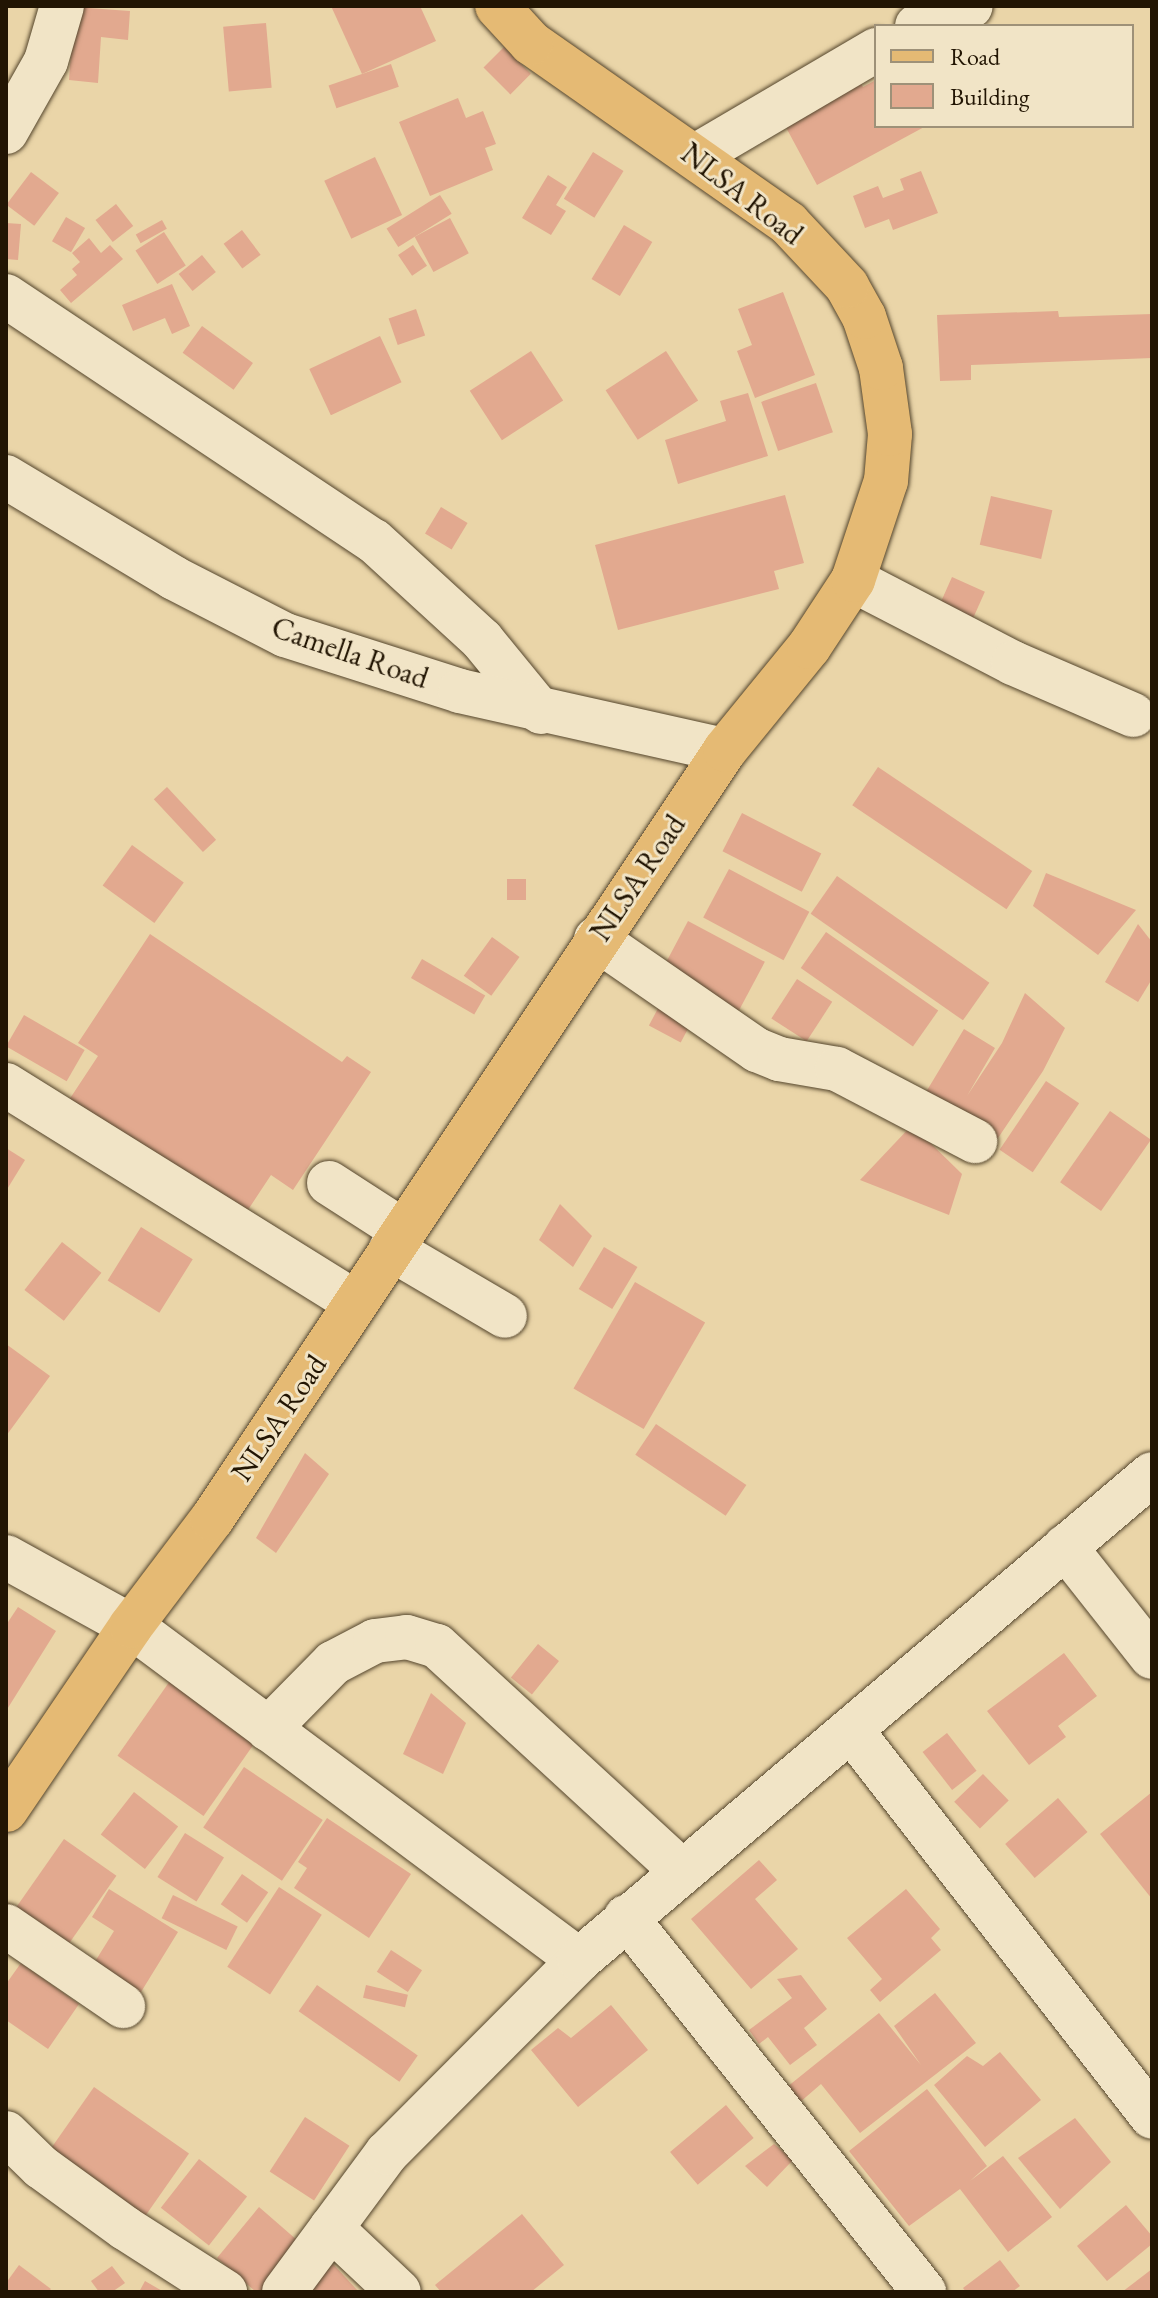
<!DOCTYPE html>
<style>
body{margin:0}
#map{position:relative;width:1158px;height:2298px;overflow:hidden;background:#ead5a8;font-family:"EB Garamond",serif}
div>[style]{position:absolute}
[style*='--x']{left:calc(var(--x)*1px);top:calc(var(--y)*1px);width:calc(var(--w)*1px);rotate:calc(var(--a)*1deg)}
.building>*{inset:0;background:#e2a98f;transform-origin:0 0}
.roads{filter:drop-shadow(0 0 2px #54452c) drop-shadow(0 0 2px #54452c)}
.minor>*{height:44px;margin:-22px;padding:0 22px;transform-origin:22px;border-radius:22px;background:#f1e4c6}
.major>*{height:44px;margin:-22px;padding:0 22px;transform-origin:22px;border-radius:22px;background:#e5ba74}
span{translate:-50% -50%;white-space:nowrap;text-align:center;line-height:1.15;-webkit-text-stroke:6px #f1e4c6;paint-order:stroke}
.street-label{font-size:30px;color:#221503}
.frame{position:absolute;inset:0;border:8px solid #221503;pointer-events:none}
.legend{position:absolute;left:874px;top:24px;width:260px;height:104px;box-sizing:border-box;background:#f1e4c6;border:2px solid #9e9178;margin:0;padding:10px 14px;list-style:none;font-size:24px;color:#221503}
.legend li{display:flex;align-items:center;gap:16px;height:40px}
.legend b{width:40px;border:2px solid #9e9178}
</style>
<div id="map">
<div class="building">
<div style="clip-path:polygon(331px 6px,420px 6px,436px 41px,362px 74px)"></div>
<div style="clip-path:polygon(74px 7px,130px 11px,128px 40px,101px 37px,98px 83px,69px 80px)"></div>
<div style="left:266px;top:23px;width:65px;height:43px;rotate:85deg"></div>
<div style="left:504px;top:47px;width:38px;height:29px;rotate:45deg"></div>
<div style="left:391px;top:64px;width:24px;height:66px;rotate:71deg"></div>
<div style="clip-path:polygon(858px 79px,863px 87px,876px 80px,876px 126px,926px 126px,817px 185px,782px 120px)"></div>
<div style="clip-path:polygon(458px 98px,466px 118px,483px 111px,496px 144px,485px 148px,493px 170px,430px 196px,399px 122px)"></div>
<div style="left:593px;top:152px;width:36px;height:55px;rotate:32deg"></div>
<div style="left:375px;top:157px;width:64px;height:56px;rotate:65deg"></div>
<div style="clip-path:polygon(921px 171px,938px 213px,893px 230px,889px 219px,865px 228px,853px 196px,878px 186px,883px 198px,904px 190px,900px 179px)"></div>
<div style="left:31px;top:172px;width:35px;height:41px;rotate:37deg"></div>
<div style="clip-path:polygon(548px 175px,567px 187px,556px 205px,566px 211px,551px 235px,522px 218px)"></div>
<div style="left:440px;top:195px;width:22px;height:63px;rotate:58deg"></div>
<div style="left:116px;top:204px;width:28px;height:26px;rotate:52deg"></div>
<div style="left:66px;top:217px;width:22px;height:28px;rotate:30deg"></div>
<div style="left:450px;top:218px;width:40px;height:40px;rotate:62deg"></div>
<div style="left:162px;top:220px;width:10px;height:30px;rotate:61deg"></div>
<div style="clip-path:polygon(6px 223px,21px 224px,18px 260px,6px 259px)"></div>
<div style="left:624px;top:225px;width:33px;height:63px;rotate:31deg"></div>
<div style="left:242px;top:230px;width:31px;height:23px;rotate:53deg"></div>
<div style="left:164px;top:232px;width:40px;height:34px;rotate:57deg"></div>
<div style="clip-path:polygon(89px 238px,101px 253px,110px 245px,123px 259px,71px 303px,60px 290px,77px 275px,72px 269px,80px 262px,72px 253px)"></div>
<div style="left:413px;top:245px;width:25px;height:18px;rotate:56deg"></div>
<div style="left:202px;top:255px;width:22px;height:30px;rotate:51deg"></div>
<div style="clip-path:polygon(172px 284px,190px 326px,172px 334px,165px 318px,133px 331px,122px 305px)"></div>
<div style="clip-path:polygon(783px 292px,815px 375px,755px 398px,737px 351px,752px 345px,738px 309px)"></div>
<div style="left:416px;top:309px;width:28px;height:29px;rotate:71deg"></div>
<div style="clip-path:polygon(1058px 311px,1059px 317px,1152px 314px,1152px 358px,971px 365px,971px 380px,940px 381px,937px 315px)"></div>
<div style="left:202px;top:326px;width:63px;height:33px;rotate:36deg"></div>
<div style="left:380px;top:336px;width:51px;height:78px;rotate:65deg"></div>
<div style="left:531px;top:351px;width:59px;height:73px;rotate:57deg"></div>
<div style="left:666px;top:351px;width:59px;height:72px;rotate:57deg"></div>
<div style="left:816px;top:383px;width:52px;height:58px;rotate:71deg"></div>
<div style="clip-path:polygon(748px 393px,768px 456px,678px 484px,665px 440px,726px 421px,720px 401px)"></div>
<div style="clip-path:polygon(785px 495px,804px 563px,774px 571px,779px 589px,618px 630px,595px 545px)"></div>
<div style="left:991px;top:496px;width:63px;height:50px;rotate:13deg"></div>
<div style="left:441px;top:507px;width:31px;height:31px;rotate:31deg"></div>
<div style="left:952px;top:577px;width:36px;height:42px;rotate:24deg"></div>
<div style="left:878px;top:767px;width:186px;height:46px;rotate:34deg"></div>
<div style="left:167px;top:787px;width:72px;height:18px;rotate:47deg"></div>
<div style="left:742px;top:813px;width:89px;height:43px;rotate:27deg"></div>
<div style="left:132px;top:845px;width:64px;height:50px;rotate:36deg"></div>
<div style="left:729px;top:869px;width:91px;height:55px;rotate:28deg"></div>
<div style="clip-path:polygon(1046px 873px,1136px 910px,1098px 955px,1033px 906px)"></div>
<div style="left:837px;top:876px;width:186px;height:46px;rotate:35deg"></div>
<div style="left:507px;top:879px;width:19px;height:21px"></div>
<div style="left:688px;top:921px;width:87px;height:56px;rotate:28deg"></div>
<div style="clip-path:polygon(1138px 924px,1152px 942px,1152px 979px,1138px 1002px,1105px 982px)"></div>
<div style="left:826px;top:932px;width:137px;height:44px;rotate:35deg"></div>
<div style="clip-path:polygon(150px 934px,342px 1062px,347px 1056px,371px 1072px,293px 1190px,271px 1175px,240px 1222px,65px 1106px,98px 1056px,78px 1043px)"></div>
<div style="left:492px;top:937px;width:34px;height:48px;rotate:36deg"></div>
<div style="left:422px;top:959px;width:73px;height:22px;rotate:30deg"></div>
<div style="left:797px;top:979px;width:42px;height:47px;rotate:33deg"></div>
<div style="clip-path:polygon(1025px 993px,1065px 1028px,1043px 1071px,994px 1144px,926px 1092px,964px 1029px,995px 1048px,967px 1096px,1002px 1043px)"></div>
<div style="left:663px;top:999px;width:36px;height:30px;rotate:28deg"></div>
<div style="left:24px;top:1015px;width:70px;height:36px;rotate:30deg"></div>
<div style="left:1046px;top:1081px;width:40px;height:83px;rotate:34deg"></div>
<div style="left:1110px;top:1111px;width:50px;height:87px;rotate:35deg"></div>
<div style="clip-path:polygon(912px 1125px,962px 1174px,949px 1215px,860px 1180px)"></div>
<div style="clip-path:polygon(6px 1148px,25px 1160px,6px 1191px)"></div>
<div style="clip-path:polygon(560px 1204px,592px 1236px,573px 1267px,539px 1240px)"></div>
<div style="left:141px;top:1227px;width:61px;height:63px;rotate:32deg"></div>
<div style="left:62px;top:1242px;width:50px;height:61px;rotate:38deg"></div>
<div style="left:604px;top:1247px;width:39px;height:49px;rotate:31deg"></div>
<div style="left:635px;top:1282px;width:81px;height:123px;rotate:30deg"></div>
<div style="clip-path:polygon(6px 1344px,50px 1376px,6px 1436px)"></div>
<div style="left:656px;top:1424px;width:109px;height:37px;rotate:34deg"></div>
<div style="clip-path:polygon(305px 1453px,329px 1474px,276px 1553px,256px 1538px)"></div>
<div style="clip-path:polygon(18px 1607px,56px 1631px,6px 1711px,6px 1625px)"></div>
<div style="left:538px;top:1644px;width:27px;height:43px;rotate:39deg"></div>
<div style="clip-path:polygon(1064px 1653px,1097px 1696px,1058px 1726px,1066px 1737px,1029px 1765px,987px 1711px)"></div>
<div style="left:172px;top:1678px;width:105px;height:95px;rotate:35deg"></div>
<div style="clip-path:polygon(431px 1693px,466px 1723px,443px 1774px,403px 1754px)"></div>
<div style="left:947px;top:1733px;width:48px;height:31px;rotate:52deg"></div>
<div style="left:244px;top:1767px;width:95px;height:73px;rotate:34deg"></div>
<div style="left:983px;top:1774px;width:37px;height:40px;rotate:46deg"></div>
<div style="left:134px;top:1792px;width:56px;height:54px;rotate:38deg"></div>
<div style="clip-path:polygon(1152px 1792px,1152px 1899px,1100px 1834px)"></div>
<div style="left:1058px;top:1798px;width:45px;height:70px;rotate:49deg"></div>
<div style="clip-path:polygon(327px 1818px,411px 1874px,369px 1938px,294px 1888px,307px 1868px,298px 1862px)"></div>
<div style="left:185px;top:1833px;width:46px;height:52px;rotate:32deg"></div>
<div style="left:64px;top:1839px;width:64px;height:86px;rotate:35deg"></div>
<div style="clip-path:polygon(759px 1860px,777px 1880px,755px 1899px,798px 1949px,751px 1989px,691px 1919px)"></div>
<div style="left:242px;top:1874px;width:32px;height:37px;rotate:35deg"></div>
<div style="left:279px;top:1887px;width:51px;height:95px;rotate:33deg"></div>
<div style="clip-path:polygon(109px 1889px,178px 1932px,133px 2005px,86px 1976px,114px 1931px,92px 1917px)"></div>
<div style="clip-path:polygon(906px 1889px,940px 1929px,931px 1938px,941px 1950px,880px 2002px,870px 1990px,882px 1979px,847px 1938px)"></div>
<div style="left:173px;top:1895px;width:72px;height:26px;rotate:26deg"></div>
<div style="left:391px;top:1950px;width:37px;height:26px;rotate:33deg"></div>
<div style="clip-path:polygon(21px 1963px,79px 2004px,48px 2049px,6px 2020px,6px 1984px)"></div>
<div style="clip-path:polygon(801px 1975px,827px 2009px,804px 2028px,817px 2045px,790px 2065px,768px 2037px,759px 2044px,749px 2030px,792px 1998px,777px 1979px)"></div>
<div style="left:317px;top:1985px;width:123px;height:32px;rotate:35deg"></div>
<div style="left:366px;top:1985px;width:43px;height:13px;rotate:13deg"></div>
<div style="clip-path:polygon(935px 1993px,976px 2043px,860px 2133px,821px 2084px,799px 2103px,787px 2087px,879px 2013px,921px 2065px,894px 2026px)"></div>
<div style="clip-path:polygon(611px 2005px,648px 2050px,578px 2107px,531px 2050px,558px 2028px,571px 2038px)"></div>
<div style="clip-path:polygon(1000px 2052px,1041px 2100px,985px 2147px,934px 2085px,967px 2056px,983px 2066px)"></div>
<div style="left:94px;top:2087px;width:116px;height:80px;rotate:35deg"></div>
<div style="clip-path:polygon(927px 2089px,987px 2166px,970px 2181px,1003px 2156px,1052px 2217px,1008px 2252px,960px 2189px,909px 2226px,849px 2151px)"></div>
<div style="left:726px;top:2105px;width:43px;height:73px;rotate:50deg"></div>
<div style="left:305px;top:2117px;width:53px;height:65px;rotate:33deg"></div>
<div style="clip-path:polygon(1075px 2118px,1111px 2162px,1060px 2209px,1018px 2158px)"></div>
<div style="clip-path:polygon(774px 2144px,793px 2160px,767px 2187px,745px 2166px)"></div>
<div style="left:199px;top:2159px;width:61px;height:62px;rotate:38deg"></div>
<div style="clip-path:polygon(1126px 2205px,1152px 2236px,1152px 2244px,1107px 2281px,1077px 2246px)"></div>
<div style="clip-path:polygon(259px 2207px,305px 2247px,266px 2292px,256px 2292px,217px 2258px)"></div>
<div style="clip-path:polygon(522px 2214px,564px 2265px,531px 2292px,441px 2292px,435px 2285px)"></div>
<div style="clip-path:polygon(1000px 2260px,1020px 2286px,1012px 2292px,966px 2292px,963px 2288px)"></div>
<div style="clip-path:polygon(333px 2264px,359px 2292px,306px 2292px,305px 2290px)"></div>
<div style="clip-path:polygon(19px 2265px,51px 2289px,48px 2292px,6px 2292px,6px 2283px)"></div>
<div style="clip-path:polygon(112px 2266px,125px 2283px,112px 2292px,99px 2292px,91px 2281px)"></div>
<div style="clip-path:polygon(1152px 2269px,1152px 2292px,1122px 2292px)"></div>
<div style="clip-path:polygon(145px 2281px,164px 2292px,139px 2292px)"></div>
</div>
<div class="roads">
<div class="minor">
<div style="--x:917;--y:26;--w:31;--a:-29"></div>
<div style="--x:944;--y:11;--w:27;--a:-10"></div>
<div style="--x:6;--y:132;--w:81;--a:-60.6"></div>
<div style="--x:46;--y:61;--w:57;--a:-73.8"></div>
<div style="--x:697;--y:155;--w:208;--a:-30.4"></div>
<div style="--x:6;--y:296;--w:442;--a:33.7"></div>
<div style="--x:374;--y:541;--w:147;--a:42.5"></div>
<div style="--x:482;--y:640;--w:93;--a:50.7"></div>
<div style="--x:6;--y:477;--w:196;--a:31"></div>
<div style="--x:174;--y:578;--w:125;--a:27.2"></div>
<div style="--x:285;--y:635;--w:184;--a:17.7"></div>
<div style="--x:460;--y:691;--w:271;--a:12.6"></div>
<div style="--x:853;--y:580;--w:180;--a:27.4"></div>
<div style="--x:1013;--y:663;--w:131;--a:23.4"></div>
<div style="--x:596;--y:939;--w:196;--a:34.6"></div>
<div style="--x:757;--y:1050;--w:24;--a:22"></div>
<div style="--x:779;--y:1059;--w:59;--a:9.8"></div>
<div style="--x:837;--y:1069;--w:156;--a:27.6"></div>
<div style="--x:6;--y:1085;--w:412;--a:31.9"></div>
<div style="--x:329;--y:1183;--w:87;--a:32.8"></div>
<div style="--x:391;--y:1249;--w:132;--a:30.4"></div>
<div style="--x:1065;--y:1547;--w:140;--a:51.7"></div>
<div style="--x:6;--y:1557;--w:143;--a:28.9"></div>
<div style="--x:131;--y:1626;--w:559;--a:36.71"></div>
<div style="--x:268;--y:1729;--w:93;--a:-45.4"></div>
<div style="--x:333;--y:1663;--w:47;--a:-27.6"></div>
<div style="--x:375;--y:1641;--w:32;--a:-7"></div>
<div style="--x:407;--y:1637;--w:31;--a:17"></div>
<div style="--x:437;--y:1646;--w:333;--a:42.6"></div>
<div style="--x:851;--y:1730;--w:490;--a:52.1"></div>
<div style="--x:626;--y:1917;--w:479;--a:51.5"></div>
<div style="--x:6;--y:1926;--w:142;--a:34.4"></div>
<div style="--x:6;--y:2133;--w:49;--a:44.2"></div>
<div style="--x:41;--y:2167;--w:104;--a:36"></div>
<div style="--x:125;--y:2228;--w:119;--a:32.6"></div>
<div style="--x:331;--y:2228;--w:93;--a:43.3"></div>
<div style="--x:284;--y:2292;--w:173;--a:-53.5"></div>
<div style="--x:387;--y:2153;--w:272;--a:-45.1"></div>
<div style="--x:579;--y:1960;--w:751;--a:-40.3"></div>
</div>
<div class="major">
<div style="--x:6;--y:1810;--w:222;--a:-55.8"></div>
<div style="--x:131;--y:1626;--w:134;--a:-52.9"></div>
<div style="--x:212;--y:1519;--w:924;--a:-56.29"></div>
<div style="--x:725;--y:750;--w:133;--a:-50.8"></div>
<div style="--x:809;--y:647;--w:80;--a:-56.7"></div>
<div style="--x:853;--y:580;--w:104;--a:-71.6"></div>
<div style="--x:886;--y:481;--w:47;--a:-85.1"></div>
<div style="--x:890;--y:434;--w:67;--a:-97.8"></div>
<div style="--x:881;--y:368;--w:54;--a:-108.4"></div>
<div style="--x:864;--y:317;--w:35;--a:-119"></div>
<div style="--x:847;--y:286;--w:86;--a:-133.1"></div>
<div style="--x:788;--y:223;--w:314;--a:-145"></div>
<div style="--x:531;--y:43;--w:50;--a:-132.6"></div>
</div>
</div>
<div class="street-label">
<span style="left:742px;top:194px;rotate:38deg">NLSA Road</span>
<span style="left:350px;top:653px;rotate:19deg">Camella Road</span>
<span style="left:638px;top:878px;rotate:-56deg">NLSA Road</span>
<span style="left:279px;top:1418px;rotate:-56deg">NLSA Road</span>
</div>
<div class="frame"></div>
<ul class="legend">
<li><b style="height:10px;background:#e5ba74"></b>Road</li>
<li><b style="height:22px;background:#e2a98f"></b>Building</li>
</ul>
</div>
